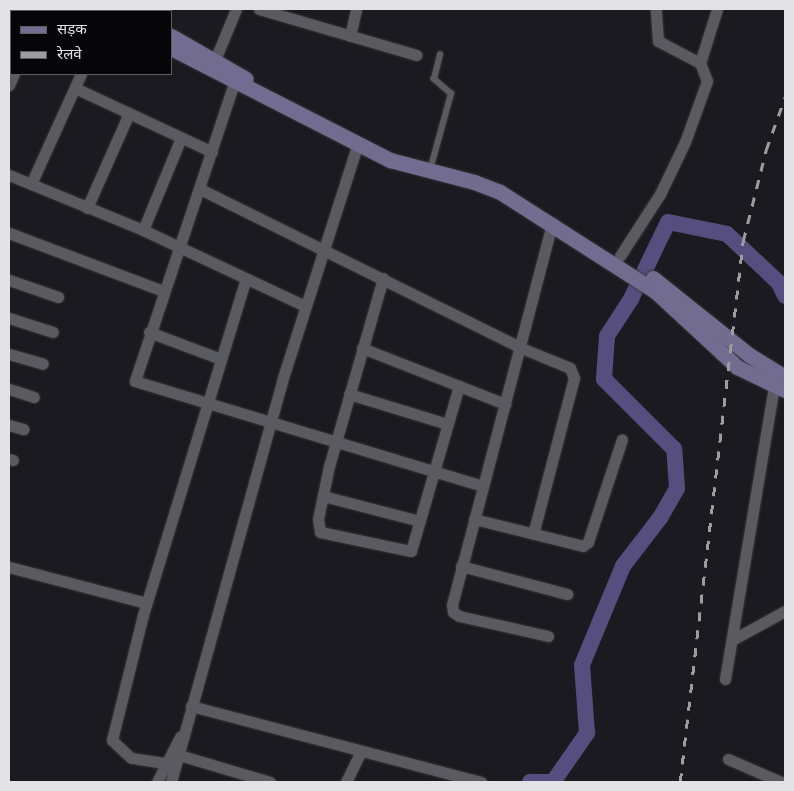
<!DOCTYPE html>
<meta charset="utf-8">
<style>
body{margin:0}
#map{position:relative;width:794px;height:791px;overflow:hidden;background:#1b1a20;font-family:Inter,"Noto Sans Devanagari",sans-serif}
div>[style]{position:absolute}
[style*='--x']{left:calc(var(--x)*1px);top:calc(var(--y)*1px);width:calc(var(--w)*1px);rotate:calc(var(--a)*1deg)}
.river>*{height:16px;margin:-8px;padding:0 8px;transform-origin:8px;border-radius:8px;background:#574e80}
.roads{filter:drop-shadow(0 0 1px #37363a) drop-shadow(0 0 1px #37363a)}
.lane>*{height:5.5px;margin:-2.75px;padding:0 2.75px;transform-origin:2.75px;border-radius:2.75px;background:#5a5a61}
.street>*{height:11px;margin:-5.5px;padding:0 5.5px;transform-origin:5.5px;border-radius:5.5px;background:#5a5a61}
.secondary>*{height:15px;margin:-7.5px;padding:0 7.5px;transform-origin:7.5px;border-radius:7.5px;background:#726c90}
.rail>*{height:2.5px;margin-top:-1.25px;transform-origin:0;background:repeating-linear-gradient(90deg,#9d9da1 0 9px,transparent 0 18px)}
span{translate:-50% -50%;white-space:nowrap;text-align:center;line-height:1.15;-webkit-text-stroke:5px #060608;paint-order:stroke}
.frame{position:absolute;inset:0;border:10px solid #e3e3e7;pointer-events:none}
.legend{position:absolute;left:10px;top:10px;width:162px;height:65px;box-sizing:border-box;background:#060608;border:1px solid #5e5e61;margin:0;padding:6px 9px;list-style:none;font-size:15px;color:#e3e3e7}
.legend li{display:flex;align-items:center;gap:10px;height:25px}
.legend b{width:25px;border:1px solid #5e5e61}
</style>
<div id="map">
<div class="river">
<div style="--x:530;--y:782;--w:18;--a:0"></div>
<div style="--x:553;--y:782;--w:60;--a:-55.2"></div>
<div style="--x:587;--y:733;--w:68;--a:-94.2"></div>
<div style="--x:582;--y:665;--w:107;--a:-67.5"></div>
<div style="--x:623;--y:566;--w:61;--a:-52.4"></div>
<div style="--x:660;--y:518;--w:34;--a:-60"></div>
<div style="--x:677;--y:488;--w:39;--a:-94"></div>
<div style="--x:674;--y:449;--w:99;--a:-135"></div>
<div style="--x:604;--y:379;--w:43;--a:-86"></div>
<div style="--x:607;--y:336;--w:44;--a:-57"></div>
<div style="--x:631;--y:299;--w:85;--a:-64.3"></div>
<div style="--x:668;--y:222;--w:60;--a:11.5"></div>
<div style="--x:727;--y:234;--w:71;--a:43.3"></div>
<div style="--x:779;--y:283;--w:14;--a:65"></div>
</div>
<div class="roads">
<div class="lane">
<div style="--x:432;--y:163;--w:72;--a:-74.6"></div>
<div style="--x:451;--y:94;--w:23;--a:-139"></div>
<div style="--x:434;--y:79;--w:25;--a:-76"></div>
</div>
<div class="street">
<div style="--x:259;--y:9;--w:164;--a:16.3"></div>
<div style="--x:42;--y:11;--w:2;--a:-63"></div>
<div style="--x:350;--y:36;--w:28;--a:-77"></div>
<div style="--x:700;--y:63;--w:57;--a:-72.5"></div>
<div style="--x:212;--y:67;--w:63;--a:-67.5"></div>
<div style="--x:234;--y:83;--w:314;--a:108.4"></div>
<div style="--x:135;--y:381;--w:363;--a:16.8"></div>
<div style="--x:9;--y:85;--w:12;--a:-66"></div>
<div style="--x:75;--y:88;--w:151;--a:25"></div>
<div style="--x:9;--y:175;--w:145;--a:22.3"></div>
<div style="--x:143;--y:230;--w:179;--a:25.1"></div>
<div style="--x:31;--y:184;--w:121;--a:-65.6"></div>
<div style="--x:200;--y:189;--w:356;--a:26.3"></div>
<div style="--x:519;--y:347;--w:55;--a:22.4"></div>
<div style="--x:570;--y:368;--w:11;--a:68"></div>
<div style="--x:574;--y:378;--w:161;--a:104.7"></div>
<div style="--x:87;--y:208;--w:104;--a:-66.1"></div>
<div style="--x:143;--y:230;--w:100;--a:-67.6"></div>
<div style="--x:9;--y:233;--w:165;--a:20.6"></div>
<div style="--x:620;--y:256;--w:74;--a:-57.2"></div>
<div style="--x:660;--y:194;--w:58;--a:-64.3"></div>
<div style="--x:685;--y:142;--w:65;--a:-70.2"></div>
<div style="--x:707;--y:81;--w:19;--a:-111"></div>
<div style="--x:700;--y:63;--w:47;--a:-152.4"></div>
<div style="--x:658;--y:41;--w:32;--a:-94"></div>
<div style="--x:383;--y:278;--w:196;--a:106"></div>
<div style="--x:329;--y:466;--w:54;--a:101.7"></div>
<div style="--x:318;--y:519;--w:13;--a:81"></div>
<div style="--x:320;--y:532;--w:93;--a:11.8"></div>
<div style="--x:411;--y:551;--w:172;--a:-73.8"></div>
<div style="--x:9;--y:280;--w:52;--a:19.1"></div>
<div style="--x:9;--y:318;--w:46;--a:17.7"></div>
<div style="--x:149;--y:332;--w:77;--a:20.6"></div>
<div style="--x:362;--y:348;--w:154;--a:21.4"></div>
<div style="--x:9;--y:354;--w:35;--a:16"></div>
<div style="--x:9;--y:389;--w:26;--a:18"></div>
<div style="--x:349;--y:394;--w:102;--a:17"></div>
<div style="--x:9;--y:425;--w:15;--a:16"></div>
<div style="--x:9;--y:459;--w:4;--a:14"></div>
<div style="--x:323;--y:496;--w:100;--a:14.5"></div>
<div style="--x:474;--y:519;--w:112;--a:13.9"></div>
<div style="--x:583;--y:546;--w:6;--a:-39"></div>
<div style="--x:588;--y:542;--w:108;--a:-71.7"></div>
<div style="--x:461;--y:566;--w:110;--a:14.8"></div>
<div style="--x:9;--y:567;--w:142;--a:14.7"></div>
<div style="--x:548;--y:636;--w:91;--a:-167.3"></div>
<div style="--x:459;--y:616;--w:7;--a:-146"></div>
<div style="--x:453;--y:612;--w:7;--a:-98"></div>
<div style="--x:452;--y:605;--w:395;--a:-75.3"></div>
<div style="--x:732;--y:640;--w:60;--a:-28.7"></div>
<div style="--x:725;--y:679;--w:298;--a:-80.5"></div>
<div style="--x:191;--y:706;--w:300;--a:14.7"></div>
<div style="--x:179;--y:755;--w:95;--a:16.5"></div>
<div style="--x:728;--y:759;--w:58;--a:23.5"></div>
<div style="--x:164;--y:763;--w:33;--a:-171"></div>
<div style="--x:131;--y:758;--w:26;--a:-137"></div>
<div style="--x:112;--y:740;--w:129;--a:-76.1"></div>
<div style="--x:143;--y:615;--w:351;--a:-73"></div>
<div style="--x:157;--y:782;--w:51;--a:-62.9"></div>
<div style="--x:171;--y:782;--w:416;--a:-74.5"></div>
<div style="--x:282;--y:381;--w:247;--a:-72.3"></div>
<div style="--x:346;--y:782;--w:34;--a:-64"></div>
</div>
<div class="secondary">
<div style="--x:83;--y:9;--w:10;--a:11"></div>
<div style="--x:118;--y:9;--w:5;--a:22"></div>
<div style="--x:171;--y:36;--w:86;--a:29.8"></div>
<div style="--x:171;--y:48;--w:246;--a:27.1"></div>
<div style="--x:390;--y:160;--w:87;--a:14.7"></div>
<div style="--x:474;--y:182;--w:28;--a:21"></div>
<div style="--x:500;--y:192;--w:184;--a:32.6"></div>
<div style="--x:655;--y:291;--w:112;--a:42.8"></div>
<div style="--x:737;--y:367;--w:53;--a:25.6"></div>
<div style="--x:653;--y:278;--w:123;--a:38.7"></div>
<div style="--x:749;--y:355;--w:42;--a:31.4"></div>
</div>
</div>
<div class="rail">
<div style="--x:680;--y:782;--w:545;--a:-83.36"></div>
<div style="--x:743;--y:241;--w:94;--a:-75.8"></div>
<div style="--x:766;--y:150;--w:56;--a:-70.3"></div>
</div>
<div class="frame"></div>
<ul class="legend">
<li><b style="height:6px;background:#726c90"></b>सड़क</li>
<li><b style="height:6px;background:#9d9da1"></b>रेलवे</li>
</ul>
</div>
